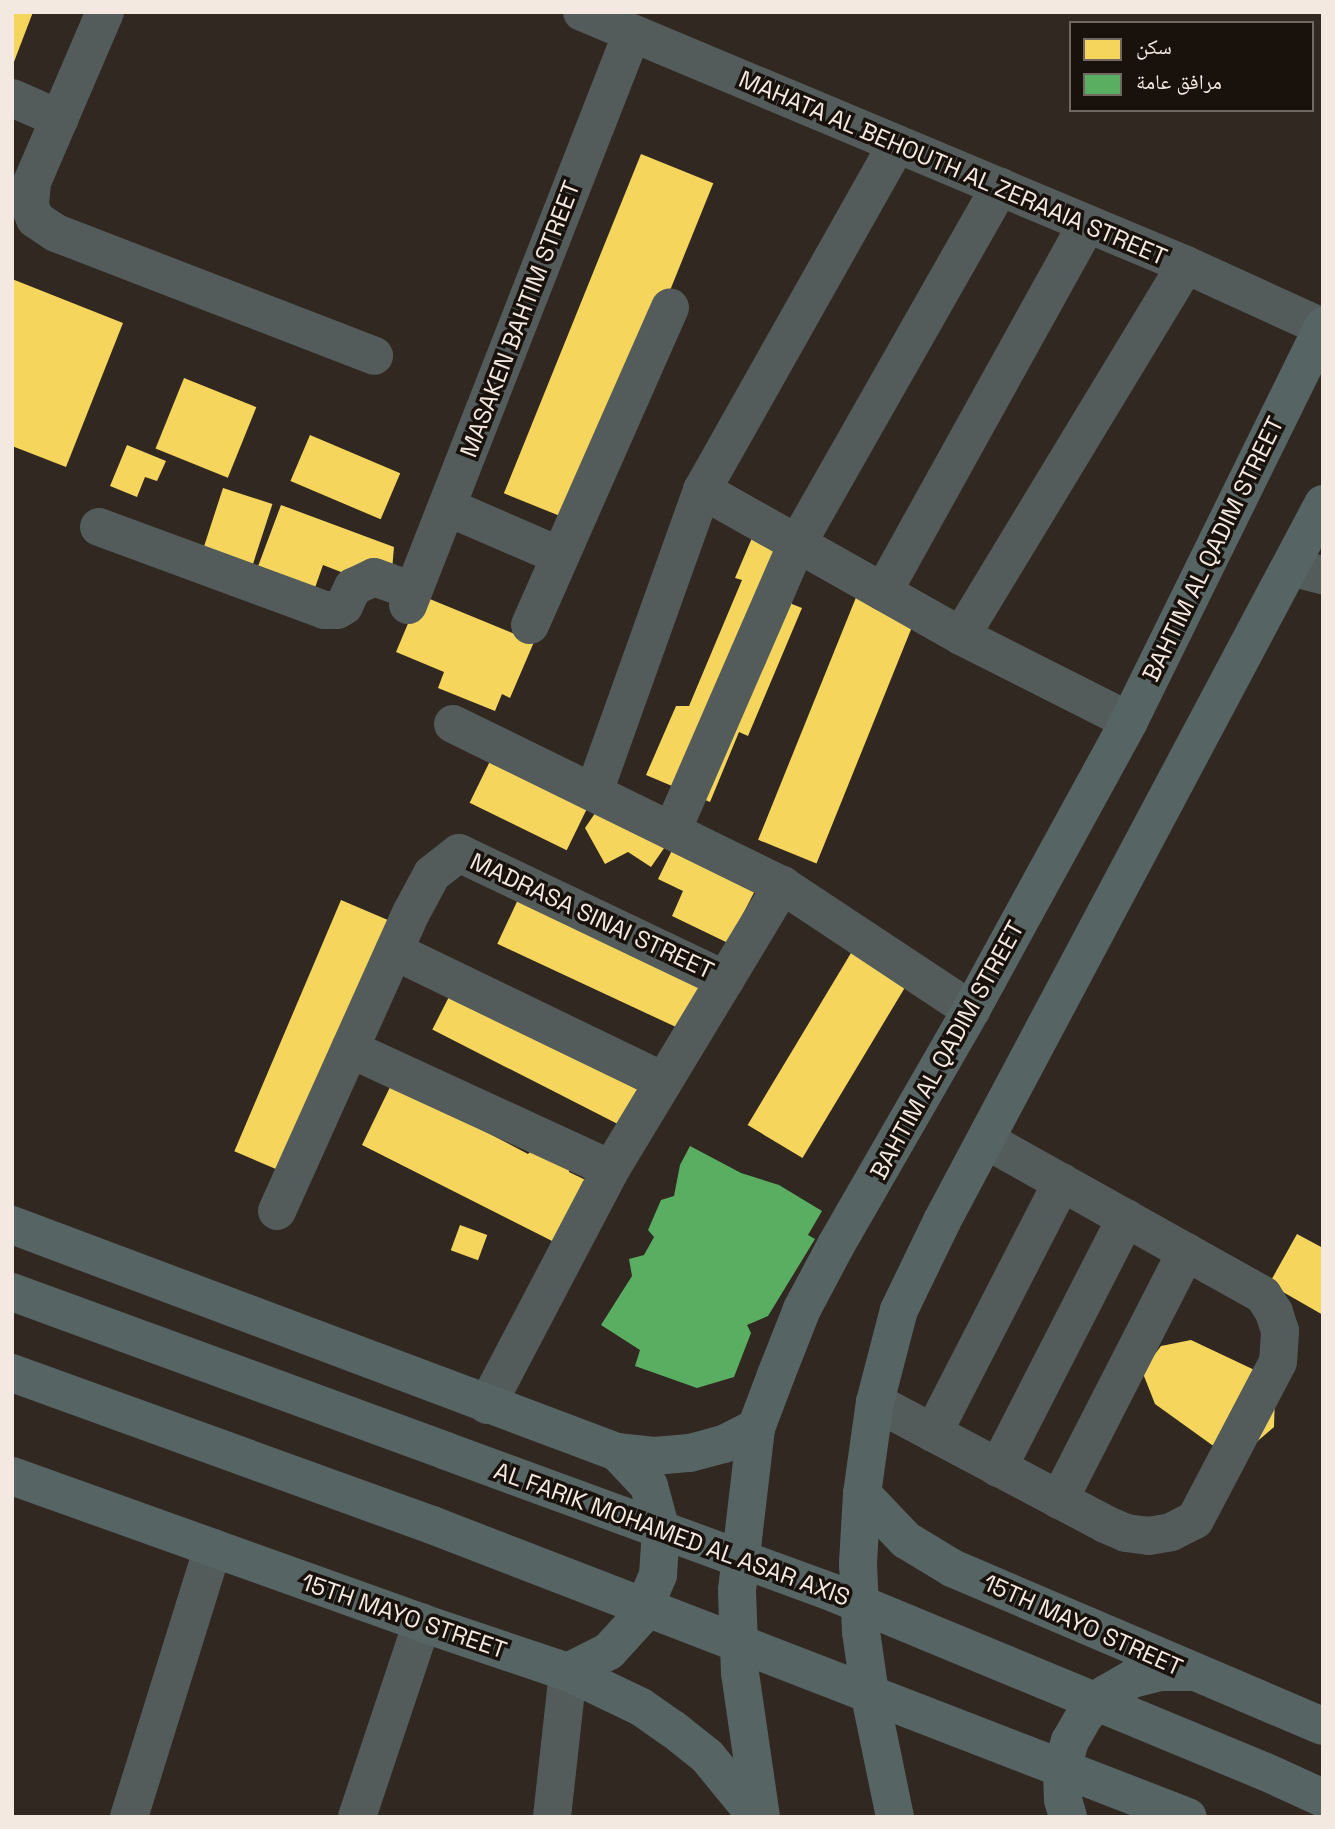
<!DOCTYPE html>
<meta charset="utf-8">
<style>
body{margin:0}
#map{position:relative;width:1335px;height:1829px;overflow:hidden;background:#312821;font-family:"Space Grotesk","Noto Naskh Arabic",sans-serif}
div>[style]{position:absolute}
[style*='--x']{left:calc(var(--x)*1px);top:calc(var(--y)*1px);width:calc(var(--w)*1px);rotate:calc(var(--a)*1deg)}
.homes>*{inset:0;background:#f6d55c;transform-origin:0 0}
.public>*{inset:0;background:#5aae61}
.minor>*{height:38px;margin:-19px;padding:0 19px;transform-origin:19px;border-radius:19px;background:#535c5b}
.major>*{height:38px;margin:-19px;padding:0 19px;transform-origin:19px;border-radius:19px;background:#566464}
.major-bridge>*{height:38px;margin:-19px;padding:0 19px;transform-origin:19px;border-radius:19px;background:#566464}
span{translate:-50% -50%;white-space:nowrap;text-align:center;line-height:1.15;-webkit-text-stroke:7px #19120c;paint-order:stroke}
.street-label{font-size:24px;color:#f4e9e1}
.frame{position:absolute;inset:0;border:14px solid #f4e9e1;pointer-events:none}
.legend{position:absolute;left:1069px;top:21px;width:245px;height:91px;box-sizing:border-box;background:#19120c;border:2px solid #716861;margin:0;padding:9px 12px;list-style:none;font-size:21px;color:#f4e9e1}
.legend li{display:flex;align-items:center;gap:14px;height:35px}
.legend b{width:35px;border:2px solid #716861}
</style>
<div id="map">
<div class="homes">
<div style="clip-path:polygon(12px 12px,33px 12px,12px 67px)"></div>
<div style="left:641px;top:154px;width:78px;height:366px;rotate:22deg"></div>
<div style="clip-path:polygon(12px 279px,123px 323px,66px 467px,12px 446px)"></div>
<div style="left:184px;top:378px;width:78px;height:76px;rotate:22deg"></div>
<div style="left:310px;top:435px;width:98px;height:50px;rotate:23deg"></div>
<div style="clip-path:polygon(127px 445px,166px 461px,157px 481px,145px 477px,137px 497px,110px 486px)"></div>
<div style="left:223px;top:488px;width:52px;height:67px;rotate:18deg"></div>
<div style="clip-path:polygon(281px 505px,394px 547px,392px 570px,354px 577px,323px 565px,311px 599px,254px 577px)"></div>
<div style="clip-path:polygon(763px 512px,792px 604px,802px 608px,748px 736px,739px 732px,710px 802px,646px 775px,676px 706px,689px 706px,742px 580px,735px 578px)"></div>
<div style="clip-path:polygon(420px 595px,534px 642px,510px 698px,502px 694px,495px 711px,438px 688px,444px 672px,396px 652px)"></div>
<div style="left:857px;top:595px;width:63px;height:264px;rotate:22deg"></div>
<div style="left:492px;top:757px;width:108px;height:51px;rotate:26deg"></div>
<div style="clip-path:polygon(602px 803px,667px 844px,651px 867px,628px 852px,605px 864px,585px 828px)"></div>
<div style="clip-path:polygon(678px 838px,761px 879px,728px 943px,672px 916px,683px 891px,658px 879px)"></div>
<div style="left:521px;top:893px;width:209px;height:56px;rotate:25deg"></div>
<div style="left:341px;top:900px;width:56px;height:273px;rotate:23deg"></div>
<div style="left:863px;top:933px;width:64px;height:224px;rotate:31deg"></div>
<div style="left:455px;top:985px;width:218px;height:50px;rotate:27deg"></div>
<div style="clip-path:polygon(392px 1083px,528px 1154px,534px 1148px,570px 1162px,569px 1172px,596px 1185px,564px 1247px,362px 1145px)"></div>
<div style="left:460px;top:1225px;width:29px;height:27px;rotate:20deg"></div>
<div style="clip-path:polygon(1297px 1234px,1323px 1248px,1323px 1315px,1269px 1284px)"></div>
<div style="clip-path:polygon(1191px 1340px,1263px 1374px,1275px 1393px,1274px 1427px,1253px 1445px,1212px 1445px,1155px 1404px,1142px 1371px,1161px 1346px)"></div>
</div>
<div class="public">
<div style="clip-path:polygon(690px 1146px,741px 1173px,779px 1185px,822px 1211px,808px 1235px,815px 1239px,768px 1316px,747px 1325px,751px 1333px,734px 1377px,697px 1388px,635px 1366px,640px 1350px,601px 1325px,632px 1276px,629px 1259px,644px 1255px,654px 1237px,648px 1230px,661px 1200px,674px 1196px,680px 1165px)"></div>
</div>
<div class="minor">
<div style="--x:105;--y:12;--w:185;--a:113.2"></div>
<div style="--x:32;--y:182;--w:25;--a:95"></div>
<div style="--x:30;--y:207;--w:13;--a:67"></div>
<div style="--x:35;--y:219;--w:25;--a:34"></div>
<div style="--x:56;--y:233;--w:341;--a:21.1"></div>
<div style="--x:582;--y:12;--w:655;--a:22.73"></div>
<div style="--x:1186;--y:265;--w:149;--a:24.5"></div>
<div style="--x:12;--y:98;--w:52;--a:23.6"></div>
<div style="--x:702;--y:490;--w:297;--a:29.4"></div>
<div style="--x:961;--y:636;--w:188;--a:26.8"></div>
<div style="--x:447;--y:507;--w:123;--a:23.4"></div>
<div style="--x:99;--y:527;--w:240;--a:20.2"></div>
<div style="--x:324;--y:610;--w:13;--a:0"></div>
<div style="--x:337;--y:610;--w:8;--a:-30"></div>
<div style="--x:344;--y:606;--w:21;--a:-65"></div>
<div style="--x:353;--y:587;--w:23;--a:-25"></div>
<div style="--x:374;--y:577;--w:41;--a:19.7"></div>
<div style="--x:1290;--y:567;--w:34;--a:14"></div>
<div style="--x:883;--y:592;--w:421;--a:-61"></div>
<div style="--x:408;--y:605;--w:614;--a:-68.61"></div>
<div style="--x:530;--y:625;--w:347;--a:-66.2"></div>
<div style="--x:961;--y:636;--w:434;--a:-58.8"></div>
<div style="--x:453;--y:724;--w:366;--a:26.1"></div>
<div style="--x:782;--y:885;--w:227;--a:33.5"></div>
<div style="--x:594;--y:792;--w:321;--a:-70.3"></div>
<div style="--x:702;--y:490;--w:397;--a:-60.6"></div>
<div style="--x:672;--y:831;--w:313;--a:-66.5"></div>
<div style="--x:797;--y:544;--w:411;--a:-60.4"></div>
<div style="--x:394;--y:951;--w:299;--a:25.8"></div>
<div style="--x:350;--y:1049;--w:287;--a:24.7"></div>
<div style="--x:277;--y:1211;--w:327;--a:-65.8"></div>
<div style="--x:411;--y:913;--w:44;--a:-61.7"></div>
<div style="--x:432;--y:874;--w:34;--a:-38"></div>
<div style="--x:459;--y:853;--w:295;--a:25.5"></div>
<div style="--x:875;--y:1402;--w:260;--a:27.9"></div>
<div style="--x:1105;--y:1524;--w:23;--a:23"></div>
<div style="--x:1126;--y:1533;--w:23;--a:7"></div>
<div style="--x:1149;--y:1536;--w:22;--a:-10"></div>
<div style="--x:1171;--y:1532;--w:27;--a:-27"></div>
<div style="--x:1195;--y:1520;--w:178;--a:-62.3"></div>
<div style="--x:1278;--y:1362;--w:31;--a:-86"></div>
<div style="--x:1280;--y:1331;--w:20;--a:-108"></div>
<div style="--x:1274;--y:1312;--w:20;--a:-123"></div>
<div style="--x:1263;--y:1295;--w:317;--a:-150.8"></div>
<div style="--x:487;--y:1405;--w:267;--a:-62.3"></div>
<div style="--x:611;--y:1169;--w:332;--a:-58.9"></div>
<div style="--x:933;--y:1433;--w:282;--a:-62.8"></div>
<div style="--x:998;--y:1468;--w:281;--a:-62.9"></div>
<div style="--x:1059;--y:1500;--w:279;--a:-62.9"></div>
<div style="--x:129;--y:1817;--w:282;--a:-72.7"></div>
<div style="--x:357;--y:1817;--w:205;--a:-71.5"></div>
<div style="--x:552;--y:1817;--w:146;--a:-83.7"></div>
</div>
<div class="major">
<div style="--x:12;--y:1225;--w:646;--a:20.57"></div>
<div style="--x:617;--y:1452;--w:37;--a:6"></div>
<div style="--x:654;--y:1456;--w:36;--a:-5"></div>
<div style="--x:690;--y:1453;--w:35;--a:-15"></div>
<div style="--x:724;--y:1444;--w:36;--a:-27"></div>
<div style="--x:12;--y:1292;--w:462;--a:20.1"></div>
<div style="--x:12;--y:1373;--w:447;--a:19.9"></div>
<div style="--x:12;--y:1476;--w:436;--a:19.7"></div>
<div style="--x:422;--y:1623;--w:154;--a:18.6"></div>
<div style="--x:568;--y:1672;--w:81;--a:25.6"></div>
<div style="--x:641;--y:1707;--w:39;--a:35"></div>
<div style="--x:673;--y:1729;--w:43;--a:38.5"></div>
<div style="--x:707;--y:1756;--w:79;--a:50.7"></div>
<div style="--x:862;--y:1494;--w:64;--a:46.3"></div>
<div style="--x:906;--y:1540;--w:54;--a:31.3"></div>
<div style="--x:952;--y:1568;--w:403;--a:23.1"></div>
<div style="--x:568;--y:1672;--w:46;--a:-27.1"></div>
<div style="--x:609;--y:1651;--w:46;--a:-47.6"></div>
<div style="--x:640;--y:1617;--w:46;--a:-66.8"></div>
<div style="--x:658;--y:1575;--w:45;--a:-86.2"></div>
<div style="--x:661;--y:1530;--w:46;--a:-105.3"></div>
<div style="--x:649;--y:1486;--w:47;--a:-133.3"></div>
<div style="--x:1266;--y:1772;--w:63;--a:24.5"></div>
<div style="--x:761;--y:1817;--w:146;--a:-98.3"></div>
<div style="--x:740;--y:1673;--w:83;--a:-92.1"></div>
<div style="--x:737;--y:1590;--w:163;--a:-83.3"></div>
<div style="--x:756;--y:1428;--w:57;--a:-69.3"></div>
<div style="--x:776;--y:1375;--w:71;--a:-68.5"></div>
<div style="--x:802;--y:1309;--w:72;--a:-62"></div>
<div style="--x:836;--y:1245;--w:271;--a:-60.1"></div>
<div style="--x:971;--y:1010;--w:329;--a:-61.3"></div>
<div style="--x:1129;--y:721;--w:440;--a:-63.8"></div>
<div style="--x:895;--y:1817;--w:118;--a:-101.7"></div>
<div style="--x:871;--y:1701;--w:70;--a:-98.2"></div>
<div style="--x:861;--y:1632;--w:69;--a:-92.5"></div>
<div style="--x:858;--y:1563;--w:69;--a:-86.7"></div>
<div style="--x:862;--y:1494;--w:93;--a:-82"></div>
<div style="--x:875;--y:1402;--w:95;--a:-75.4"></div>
<div style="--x:899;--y:1310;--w:99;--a:-64.2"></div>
<div style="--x:942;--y:1221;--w:812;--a:-62.01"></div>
<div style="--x:1068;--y:1817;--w:18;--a:-106"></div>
<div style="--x:1063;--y:1800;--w:30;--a:-92"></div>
<div style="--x:1062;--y:1770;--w:30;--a:-75"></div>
<div style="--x:1070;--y:1741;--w:30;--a:-60"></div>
<div style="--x:1085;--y:1715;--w:30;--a:-45"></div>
<div style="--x:1106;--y:1694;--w:30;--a:-30"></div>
<div style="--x:1132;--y:1679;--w:30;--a:-14"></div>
<div style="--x:1161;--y:1672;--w:28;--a:0"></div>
</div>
<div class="major-bridge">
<div style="--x:446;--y:1451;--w:415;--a:20.1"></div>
<div style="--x:836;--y:1594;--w:465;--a:22.5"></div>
<div style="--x:432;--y:1525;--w:810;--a:21.12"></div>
</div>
<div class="street-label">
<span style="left:953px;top:168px;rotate:23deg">MAHATA AL BEHOUTH AL ZERAAIA STREET</span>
<span style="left:520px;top:319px;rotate:-69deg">MASAKEN BAHTIM STREET</span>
<span style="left:1213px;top:549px;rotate:-64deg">BAHTIM AL QADIM STREET</span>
<span style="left:592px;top:916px;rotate:25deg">MADRASA SINAI STREET</span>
<span style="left:947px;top:1050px;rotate:-61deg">BAHTIM AL QADIM STREET</span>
<span style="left:672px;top:1534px;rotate:20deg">AL FARIK MOHAMED AL ASAR AXIS</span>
<span style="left:404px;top:1616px;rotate:19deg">15TH MAYO STREET</span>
<span style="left:1083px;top:1625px;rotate:24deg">15TH MAYO STREET</span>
</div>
<div class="frame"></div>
<ul class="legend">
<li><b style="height:19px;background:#f6d55c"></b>سكن</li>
<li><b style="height:19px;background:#5aae61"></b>مرافق عامة</li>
</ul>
</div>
